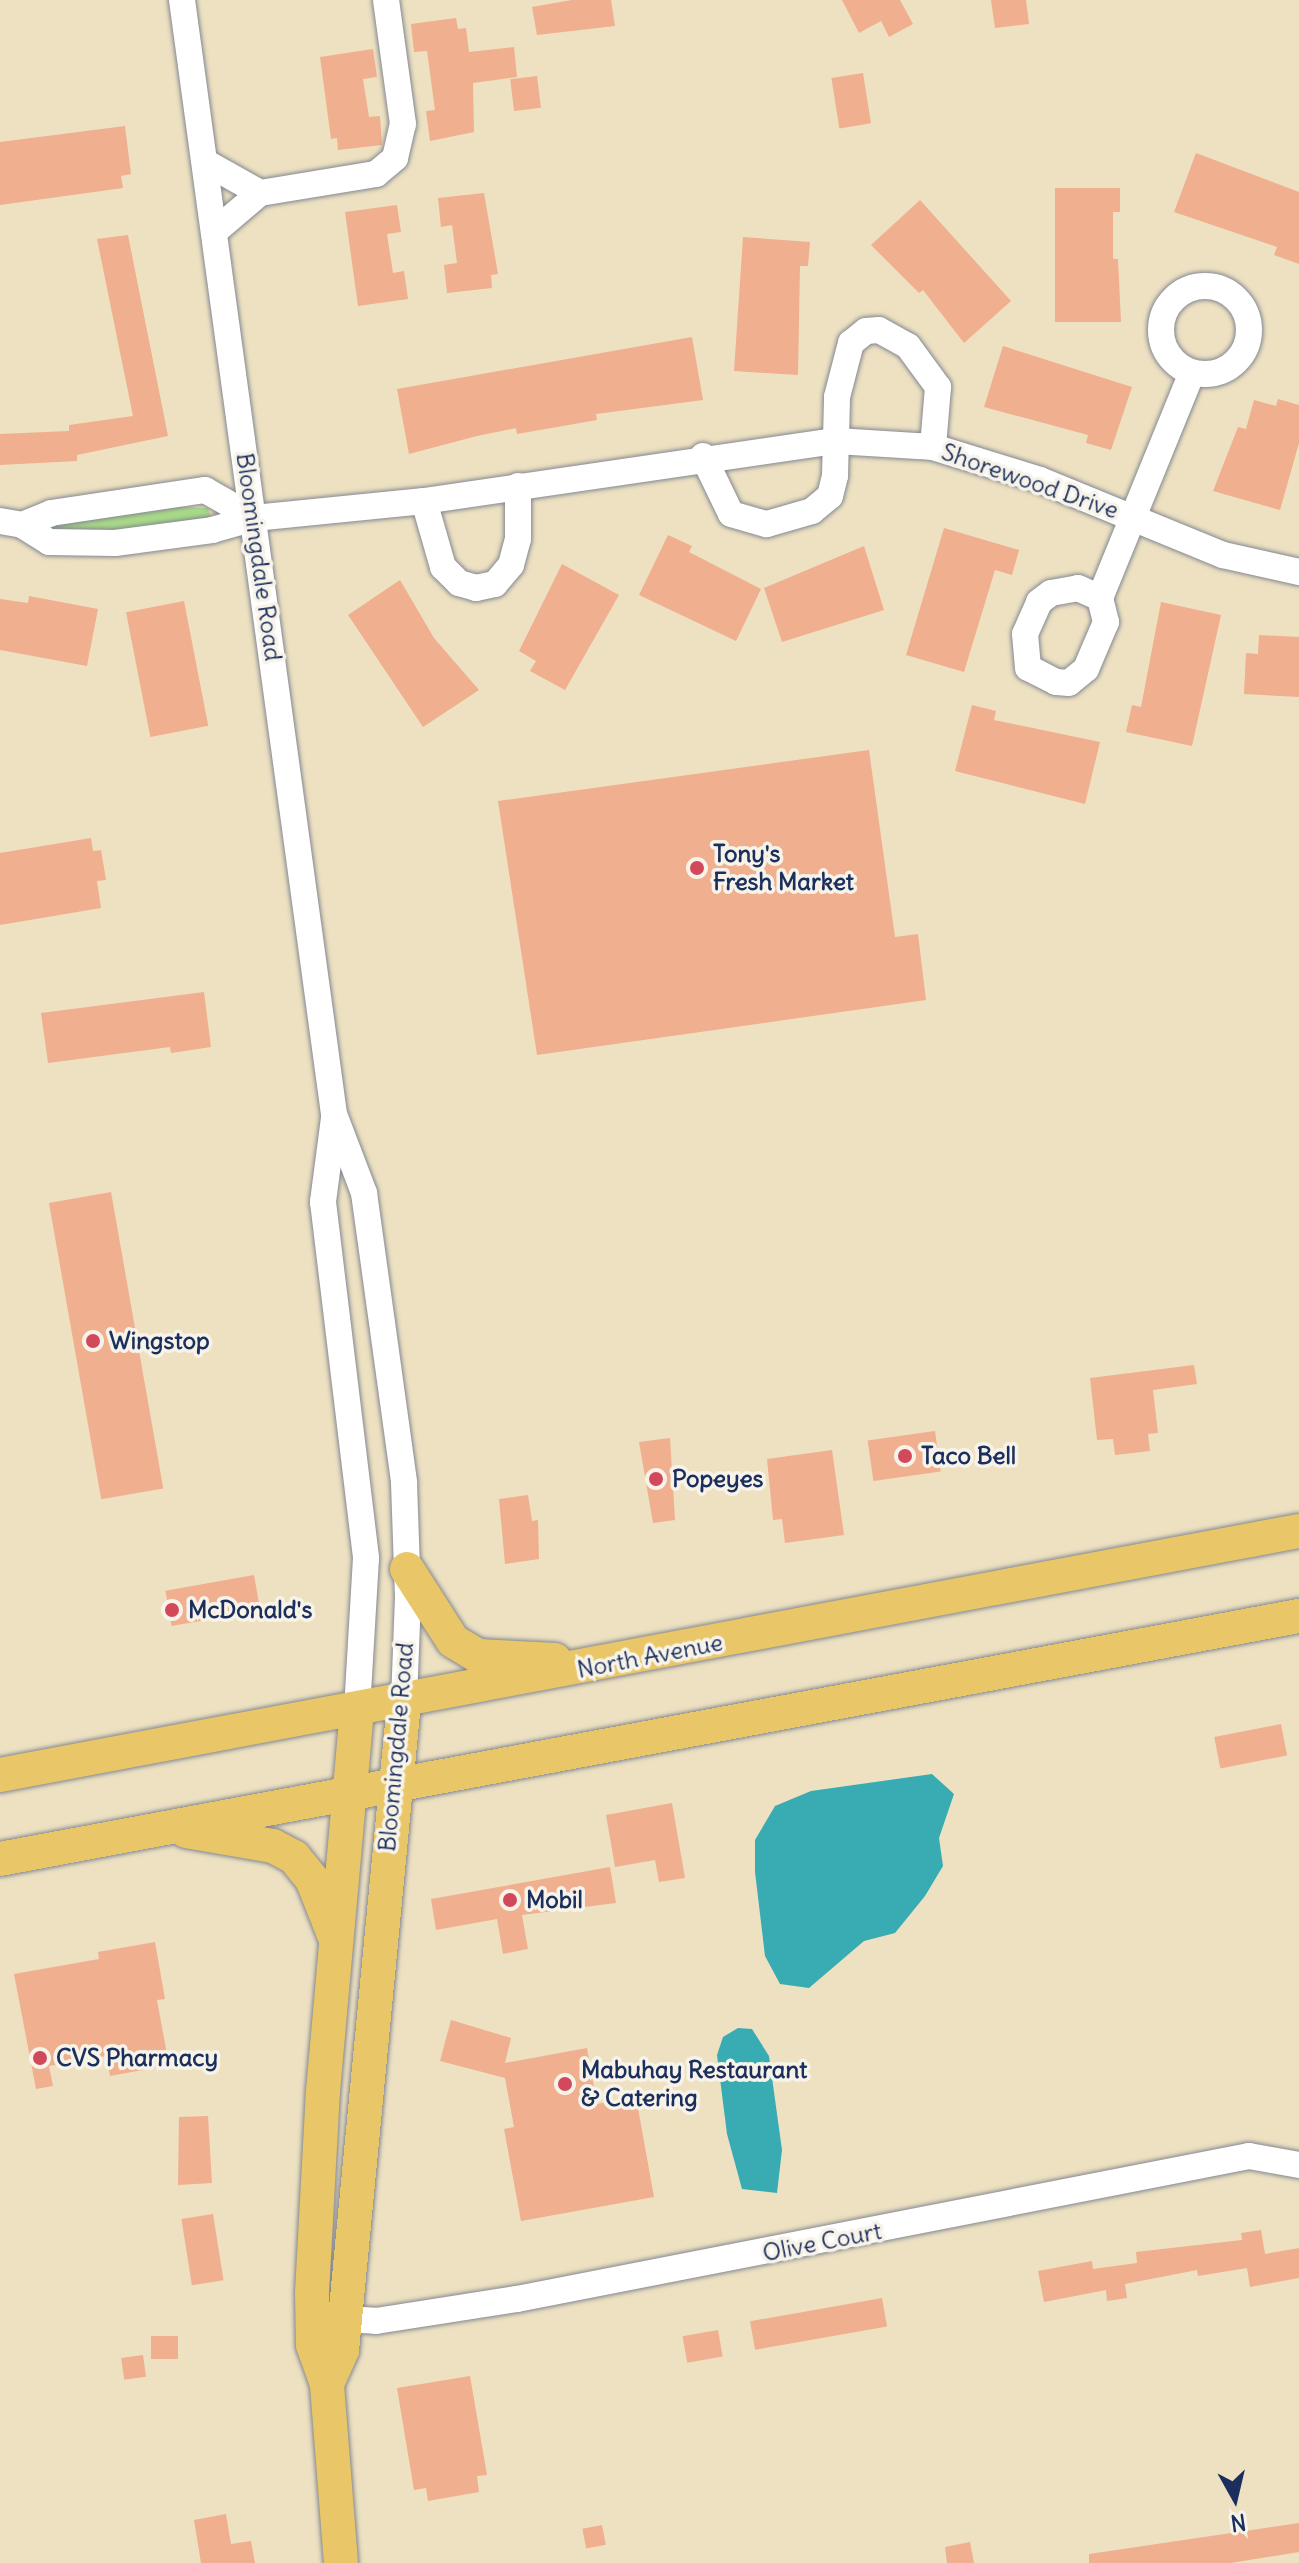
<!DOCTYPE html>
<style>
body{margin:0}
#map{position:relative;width:1299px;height:2563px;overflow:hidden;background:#ede1c2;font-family:Delius,sans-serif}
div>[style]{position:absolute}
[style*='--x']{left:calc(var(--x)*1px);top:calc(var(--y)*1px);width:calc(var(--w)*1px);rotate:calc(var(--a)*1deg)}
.green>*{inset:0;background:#a8da88}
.water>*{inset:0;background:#39abb2}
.building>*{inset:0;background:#f0af8e;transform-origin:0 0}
.roads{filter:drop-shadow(0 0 2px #848890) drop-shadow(0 0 2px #848890)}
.minor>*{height:26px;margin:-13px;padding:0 13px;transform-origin:13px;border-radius:13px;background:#fff}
.minor>.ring{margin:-13px;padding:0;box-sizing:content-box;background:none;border:26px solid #fff;border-radius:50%}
.major>*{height:34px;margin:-17px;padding:0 17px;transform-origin:17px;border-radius:17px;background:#e9c769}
.dots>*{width:22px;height:22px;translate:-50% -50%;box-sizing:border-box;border:4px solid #f7f3e8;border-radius:50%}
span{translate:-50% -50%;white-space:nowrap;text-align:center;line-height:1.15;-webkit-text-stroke:7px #f7f3e8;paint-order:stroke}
.street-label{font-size:24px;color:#1b2f5e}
.poi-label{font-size:24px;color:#1b2f5e;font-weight:700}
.left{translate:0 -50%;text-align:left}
.north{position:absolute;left:1195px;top:2459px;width:80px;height:80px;-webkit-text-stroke:6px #f7f3e8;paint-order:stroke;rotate:172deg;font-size:22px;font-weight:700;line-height:32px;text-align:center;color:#1b2f5e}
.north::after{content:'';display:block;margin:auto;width:28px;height:36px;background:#1b2f5e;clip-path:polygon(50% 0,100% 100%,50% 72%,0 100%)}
</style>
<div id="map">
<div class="green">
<div style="clip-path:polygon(180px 507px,208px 508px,211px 518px,83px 535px,46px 531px,46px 524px)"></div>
</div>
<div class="water">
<div style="clip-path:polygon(932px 1774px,954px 1794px,939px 1838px,943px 1866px,925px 1896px,895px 1933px,864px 1941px,809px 1988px,780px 1984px,765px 1956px,755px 1872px,755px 1840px,775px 1806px,811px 1791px)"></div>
<div style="clip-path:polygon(738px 2028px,752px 2029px,769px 2056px,782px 2150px,777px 2193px,742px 2189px,727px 2134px,717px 2055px,723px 2037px)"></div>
</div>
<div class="building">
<div style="clip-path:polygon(572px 0,611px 0,615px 26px,537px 35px,532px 7px)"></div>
<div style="clip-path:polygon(842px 0,900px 0,913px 24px,889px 37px,881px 21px,859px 33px)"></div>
<div style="clip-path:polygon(991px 0,1026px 0,1029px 24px,995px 28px)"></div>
<div style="clip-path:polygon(456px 18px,458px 29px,466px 28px,469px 52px,514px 47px,517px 77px,473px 83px,474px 132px,430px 141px,426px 111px,435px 110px,427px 51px,414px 52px,411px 24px)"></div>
<div style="clip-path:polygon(373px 49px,377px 77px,363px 79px,369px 117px,380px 116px,382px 145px,338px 150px,337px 138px,331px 139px,320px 57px)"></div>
<div style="left:863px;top:73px;width:51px;height:32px;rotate:81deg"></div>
<div style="left:537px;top:76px;width:32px;height:27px;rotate:83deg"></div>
<div style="clip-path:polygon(125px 126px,131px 174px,121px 176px,123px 188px,0 205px,0 142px)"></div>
<div style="clip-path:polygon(1196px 153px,1299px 192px,1299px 264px,1274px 255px,1277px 247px,1174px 212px)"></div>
<div style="clip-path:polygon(1055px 188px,1120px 188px,1120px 212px,1113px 212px,1113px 259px,1118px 259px,1121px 322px,1055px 322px)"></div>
<div style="clip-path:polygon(484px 193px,498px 274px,491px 275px,492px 288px,447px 293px,444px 265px,457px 263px,452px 225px,441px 227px,438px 198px)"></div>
<div style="clip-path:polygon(920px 200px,1011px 301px,964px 343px,923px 290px,919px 293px,871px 245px)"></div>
<div style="clip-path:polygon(397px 205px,401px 232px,387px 234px,393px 273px,404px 271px,408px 299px,358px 306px,345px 212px)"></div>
<div style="clip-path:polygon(128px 235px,168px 436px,77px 455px,77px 461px,0 465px,0 434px,69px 431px,69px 425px,133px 416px,97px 239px)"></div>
<div style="clip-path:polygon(743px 237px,810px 242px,808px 266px,800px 266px,798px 375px,734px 371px)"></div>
<div style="clip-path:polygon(692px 337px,703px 400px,596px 414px,597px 420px,517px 434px,516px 428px,477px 436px,409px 454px,397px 389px)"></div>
<div style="clip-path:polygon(1003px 346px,1132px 387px,1111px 450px,1086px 443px,1088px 435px,984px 407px)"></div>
<div style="clip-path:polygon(1278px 399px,1299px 405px,1299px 443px,1280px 510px,1213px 491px,1238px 427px,1246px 429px,1254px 400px,1276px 406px)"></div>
<div style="clip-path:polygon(944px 528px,1019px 550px,1012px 575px,995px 570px,964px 672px,906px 655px)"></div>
<div style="clip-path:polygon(668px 535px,692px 546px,689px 552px,761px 589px,736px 641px,639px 595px)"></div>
<div style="clip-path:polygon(864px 546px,884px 610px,782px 642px,764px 588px)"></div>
<div style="clip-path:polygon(562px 564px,619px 595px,565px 690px,530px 671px,536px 661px,519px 651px)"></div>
<div style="clip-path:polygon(400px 580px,434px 638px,479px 690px,423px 727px,348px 615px)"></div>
<div style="clip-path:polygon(29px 596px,98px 609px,87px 666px,0 650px,0 599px,28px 603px)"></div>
<div style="left:184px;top:601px;width:127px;height:59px;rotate:79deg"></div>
<div style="clip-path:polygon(1161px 602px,1221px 615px,1192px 746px,1126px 732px,1132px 705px,1141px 707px)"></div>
<div style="clip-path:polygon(1259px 635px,1299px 637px,1299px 697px,1244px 694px,1246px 653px,1258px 654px)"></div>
<div style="clip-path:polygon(972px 705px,996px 711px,994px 720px,1100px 742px,1085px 804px,955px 771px)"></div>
<div style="clip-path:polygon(869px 750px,895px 937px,918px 934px,926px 1000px,537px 1055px,498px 801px)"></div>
<div style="clip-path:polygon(91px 838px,93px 851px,101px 850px,106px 880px,97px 881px,101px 908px,0 925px,0 853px)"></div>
<div style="clip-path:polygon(204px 992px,211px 1047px,171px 1053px,170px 1047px,48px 1063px,41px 1013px)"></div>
<div style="left:111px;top:1192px;width:301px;height:63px;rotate:80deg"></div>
<div style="clip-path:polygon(1194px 1365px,1197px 1384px,1153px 1390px,1158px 1433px,1148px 1434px,1150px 1451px,1115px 1455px,1113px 1439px,1097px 1440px,1090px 1378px)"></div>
<div style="left:935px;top:1431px;width:41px;height:68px;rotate:82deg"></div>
<div style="clip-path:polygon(670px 1438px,675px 1520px,653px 1523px,639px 1442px)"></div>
<div style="clip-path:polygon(832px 1450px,844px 1535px,785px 1543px,782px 1519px,773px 1520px,767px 1459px)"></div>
<div style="clip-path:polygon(528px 1495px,532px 1521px,538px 1520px,539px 1559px,505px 1564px,499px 1499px)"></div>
<div style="left:254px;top:1575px;width:36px;height:90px;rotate:80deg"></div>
<div style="left:1281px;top:1724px;width:32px;height:68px;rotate:79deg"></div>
<div style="clip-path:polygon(672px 1803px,685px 1878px,659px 1882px,655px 1860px,615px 1867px,606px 1815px)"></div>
<div style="clip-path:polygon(610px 1867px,616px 1903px,522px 1915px,528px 1949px,503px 1954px,497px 1919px,436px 1930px,431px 1899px)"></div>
<div style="clip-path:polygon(155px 1942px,165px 1999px,157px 2000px,169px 2065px,110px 2076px,107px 2056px,49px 2066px,53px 2086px,36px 2089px,14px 1974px,99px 1959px,98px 1952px)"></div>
<div style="clip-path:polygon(451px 2020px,511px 2038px,505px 2063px,587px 2048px,597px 2104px,636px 2097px,654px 2197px,521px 2221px,504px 2129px,514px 2127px,505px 2078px,440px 2061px)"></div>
<div style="clip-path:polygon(208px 2116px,212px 2183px,178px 2185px,179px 2117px)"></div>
<div style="left:213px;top:2214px;width:67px;height:32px;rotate:81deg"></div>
<div style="clip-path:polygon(1261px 2230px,1265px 2254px,1299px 2248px,1299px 2278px,1250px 2287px,1247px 2268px,1198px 2276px,1197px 2270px,1125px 2284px,1127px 2298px,1107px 2301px,1106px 2290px,1044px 2302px,1038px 2271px,1092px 2261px,1093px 2269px,1137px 2263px,1136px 2252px,1242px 2240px,1241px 2233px)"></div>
<div style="left:882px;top:2298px;width:29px;height:134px;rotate:80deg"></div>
<div style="left:718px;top:2330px;width:27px;height:36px;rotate:80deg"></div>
<div style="left:178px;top:2336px;width:23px;height:27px;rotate:90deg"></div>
<div style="left:143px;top:2355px;width:22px;height:22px;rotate:82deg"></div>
<div style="clip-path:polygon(470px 2376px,487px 2475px,477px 2476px,479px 2492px,428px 2501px,426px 2488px,414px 2490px,397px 2388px)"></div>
<div style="clip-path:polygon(226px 2514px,231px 2544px,251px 2541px,255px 2563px,201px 2563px,194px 2520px)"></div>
<div style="clip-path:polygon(1299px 2523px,1299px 2552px,1231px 2563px,1089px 2563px,1089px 2554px)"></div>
<div style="left:602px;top:2525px;width:20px;height:20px;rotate:79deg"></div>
<div style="clip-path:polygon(970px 2542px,974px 2563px,947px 2563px,945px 2547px)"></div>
</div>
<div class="roads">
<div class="minor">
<div style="--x:182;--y:0;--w:1124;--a:82.23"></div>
<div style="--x:334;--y:1114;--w:85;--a:69.2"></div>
<div style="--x:364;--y:1193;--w:293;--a:82.1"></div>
<div style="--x:404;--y:1483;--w:114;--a:88"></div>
<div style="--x:408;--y:1597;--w:106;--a:92.2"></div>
<div style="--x:205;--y:162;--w:63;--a:29.4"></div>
<div style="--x:214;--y:232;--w:60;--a:-40.3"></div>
<div style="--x:260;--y:193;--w:118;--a:-9.3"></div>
<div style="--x:376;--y:174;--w:25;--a:-40"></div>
<div style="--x:395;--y:158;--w:35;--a:-77"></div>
<div style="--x:403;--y:124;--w:125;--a:-97.8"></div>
<div class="ring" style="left:1161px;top:286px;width:62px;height:62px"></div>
<div style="--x:703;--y:456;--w:64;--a:64.2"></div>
<div style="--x:731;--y:514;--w:37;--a:16"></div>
<div style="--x:767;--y:524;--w:47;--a:-16.1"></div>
<div style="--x:812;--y:511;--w:23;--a:-40"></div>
<div style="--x:830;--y:496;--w:21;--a:-76"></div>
<div style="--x:835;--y:476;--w:79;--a:-88.5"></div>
<div style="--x:837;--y:397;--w:56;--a:-75.5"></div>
<div style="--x:851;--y:343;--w:19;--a:-39"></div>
<div style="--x:866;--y:331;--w:13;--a:-4"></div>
<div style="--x:879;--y:330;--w:33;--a:29"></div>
<div style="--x:908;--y:346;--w:51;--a:53.8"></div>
<div style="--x:938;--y:387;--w:60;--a:94.8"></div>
<div style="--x:424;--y:501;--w:69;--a:73.9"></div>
<div style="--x:443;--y:567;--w:23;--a:45"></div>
<div style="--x:459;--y:583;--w:18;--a:16"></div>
<div style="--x:476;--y:588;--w:19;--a:-12"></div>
<div style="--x:495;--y:584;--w:25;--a:-50"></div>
<div style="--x:511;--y:565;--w:27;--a:-75"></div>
<div style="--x:518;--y:539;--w:53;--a:-90"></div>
<div style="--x:0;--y:521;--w:22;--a:10"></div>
<div style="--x:22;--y:525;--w:32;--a:32"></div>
<div style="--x:49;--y:542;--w:66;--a:0.9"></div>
<div style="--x:115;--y:543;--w:98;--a:-7.6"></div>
<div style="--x:212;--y:530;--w:44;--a:-15.9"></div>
<div style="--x:254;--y:518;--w:171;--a:-5.7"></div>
<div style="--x:424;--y:501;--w:416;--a:-8.3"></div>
<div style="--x:836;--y:441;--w:97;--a:3.5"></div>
<div style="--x:933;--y:447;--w:112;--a:17.1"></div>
<div style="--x:1040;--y:480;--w:198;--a:22.3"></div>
<div style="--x:1223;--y:555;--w:78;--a:12.6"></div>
<div style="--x:22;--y:525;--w:31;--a:-22"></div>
<div style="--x:51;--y:513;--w:156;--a:-8.5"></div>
<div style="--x:205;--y:490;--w:56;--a:29.7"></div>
<div style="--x:1078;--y:588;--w:24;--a:24"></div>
<div style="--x:1100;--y:598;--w:25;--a:76"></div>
<div style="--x:1106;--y:622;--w:51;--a:113.1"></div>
<div style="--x:1086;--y:669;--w:22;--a:141"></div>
<div style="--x:1069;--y:683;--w:13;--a:-176"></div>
<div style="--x:1056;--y:682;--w:31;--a:-153"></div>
<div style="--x:1028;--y:668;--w:34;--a:-95"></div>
<div style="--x:1025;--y:634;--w:35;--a:-66"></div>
<div style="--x:1039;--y:602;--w:15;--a:-37"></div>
<div style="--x:1051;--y:593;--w:27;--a:-10"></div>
<div style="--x:1100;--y:598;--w:243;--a:-67.8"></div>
<div style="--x:334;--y:1118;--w:85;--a:97.5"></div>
<div style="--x:323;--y:1202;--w:359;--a:83.1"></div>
<div style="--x:366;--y:1558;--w:153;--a:93.4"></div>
<div style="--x:343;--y:2319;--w:33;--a:3"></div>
<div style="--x:376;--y:2321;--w:143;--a:-8.9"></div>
<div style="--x:517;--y:2299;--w:746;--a:-11.05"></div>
<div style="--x:1249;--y:2156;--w:51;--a:10.2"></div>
</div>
<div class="major">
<div style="--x:407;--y:1569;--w:85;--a:57.4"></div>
<div style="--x:453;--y:1641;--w:29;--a:31"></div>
<div style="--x:478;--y:1656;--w:77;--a:3"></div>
<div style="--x:0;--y:1775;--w:1322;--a:-10.64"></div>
<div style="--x:186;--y:1831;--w:88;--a:9.8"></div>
<div style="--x:273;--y:1846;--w:24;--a:28"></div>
<div style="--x:294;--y:1857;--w:28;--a:51"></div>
<div style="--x:312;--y:1879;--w:62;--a:68.4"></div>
<div style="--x:0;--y:1859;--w:1322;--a:-10.6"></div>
<div style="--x:327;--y:2384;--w:37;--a:-66"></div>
<div style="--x:342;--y:2350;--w:650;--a:-84.53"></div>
<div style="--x:341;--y:2563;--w:180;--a:-94.5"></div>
<div style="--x:327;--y:2384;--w:41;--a:-109.7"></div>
<div style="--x:313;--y:2345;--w:52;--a:-91.1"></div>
<div style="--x:312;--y:2293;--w:202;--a:-86.9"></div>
<div style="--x:323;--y:2091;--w:382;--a:-84.9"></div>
</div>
</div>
<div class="dots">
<div style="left:697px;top:868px;background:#d1495b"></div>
<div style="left:93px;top:1341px;background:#d1495b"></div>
<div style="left:905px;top:1456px;background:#d1495b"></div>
<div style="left:656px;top:1479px;background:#d1495b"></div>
<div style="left:172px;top:1610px;background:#d1495b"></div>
<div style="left:510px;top:1900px;background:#d1495b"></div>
<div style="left:40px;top:2058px;background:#d1495b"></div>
<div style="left:565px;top:2084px;background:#d1495b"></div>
</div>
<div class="street-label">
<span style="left:1030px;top:481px;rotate:19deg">Shorewood Drive</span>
<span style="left:259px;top:557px;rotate:82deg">Bloomingdale Road</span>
<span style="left:650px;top:1656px;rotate:-11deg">North Avenue</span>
<span style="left:396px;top:1747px;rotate:-85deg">Bloomingdale Road</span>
<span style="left:822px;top:2242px;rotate:-11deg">Olive Court</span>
</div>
<div class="poi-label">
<span class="left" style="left:713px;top:868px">Tony's<br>Fresh Market</span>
<span class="left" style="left:109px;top:1341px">Wingstop</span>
<span class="left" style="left:921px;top:1456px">Taco Bell</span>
<span class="left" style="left:672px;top:1479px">Popeyes</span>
<span class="left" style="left:188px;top:1610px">McDonald's</span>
<span class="left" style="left:526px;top:1900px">Mobil</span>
<span class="left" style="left:56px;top:2058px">CVS Pharmacy</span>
<span class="left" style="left:581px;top:2084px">Mabuhay Restaurant<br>&amp; Catering</span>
</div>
<div class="north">N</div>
</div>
